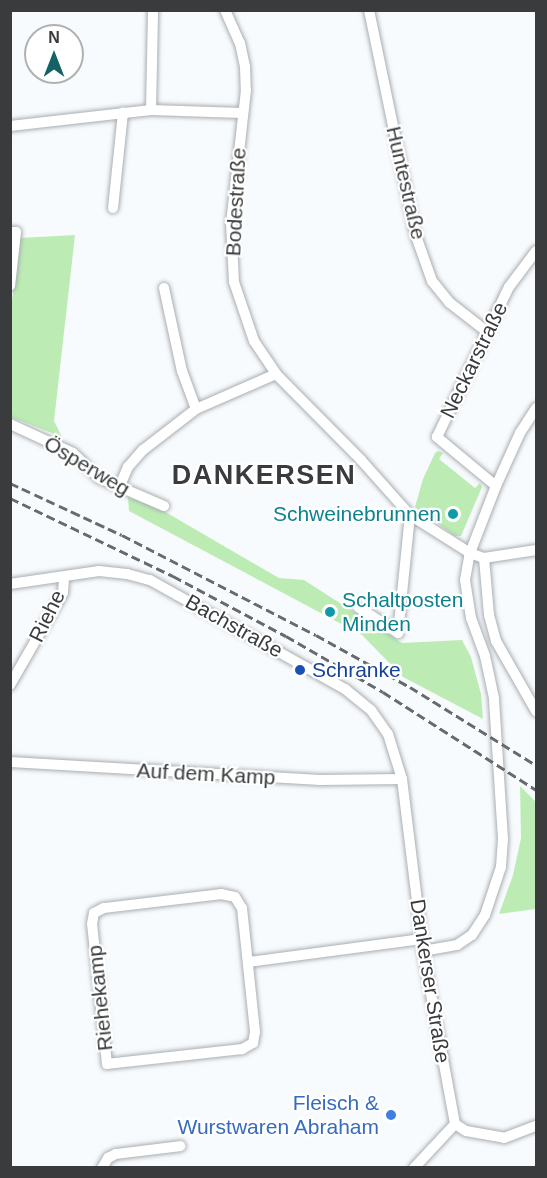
<!DOCTYPE html>
<meta charset="utf-8">
<style>
body{margin:0}
#map{position:relative;width:547px;height:1178px;overflow:hidden;background:#f8fbfe;font-family:Arial,sans-serif}
div>[style]{position:absolute}
[style*='--x']{left:calc(var(--x)*1px);top:calc(var(--y)*1px);width:calc(var(--w)*1px);rotate:calc(var(--a)*1deg)}
.green>*{inset:0;background:#bcecb4}
.roads{filter:drop-shadow(0 0 2px #a9aeb2) drop-shadow(0 0 2px #a9aeb2)}
.minor>*{height:10px;margin:-5px;padding:0 5px;transform-origin:5px;border-radius:5px;background:#fff}
.rail>*{height:3px;margin-top:-1.5px;transform-origin:0;background:repeating-linear-gradient(90deg,#676a6c 0 9px,transparent 0 13.5px)}
.dots>*{width:16px;height:16px;translate:-50% -50%;box-sizing:border-box;border:3px solid #fff;border-radius:50%}
span{translate:-50% -50%;white-space:nowrap;text-align:center;line-height:1.15;-webkit-text-stroke:4.5px #fff;paint-order:stroke}
.street-label{font-size:21px;color:#393b3d}
.culture-label{font-size:21px;color:#0d838f}
.right{translate:-100% -50%;text-align:right}
.left{translate:0 -50%;text-align:left}
.transit-label{font-size:21px;color:#164399}
.shop-label{font-size:21px;color:#366cbe}
.district-label{font-size:27px;color:#393b3d;font-weight:700;letter-spacing:1.5px}
.frame{position:absolute;inset:0;border:12px solid #393b3d;pointer-events:none}
.north{position:absolute;left:24px;top:24px;width:60px;height:60px;box-sizing:border-box;background:#fff;border:2px solid #b0b1b1;border-radius:50%;rotate:0deg;font-size:16px;font-weight:700;line-height:24px;text-align:center;color:#393b3d}
.north::after{content:'';display:block;margin:auto;width:21px;height:27px;background:#136366;clip-path:polygon(50% 0,100% 100%,50% 72%,0 100%)}
</style>
<div id="map">
<div class="green">
<div style="clip-path:polygon(75px 235px,54px 421px,62px 437px,11px 417px,10px 316px,20px 238px)"></div>
<div style="clip-path:polygon(438px 451px,443px 453px,439px 459px,475px 488px,480px 483px,482px 487px,461px 536px,455px 536px,415px 507px,423px 479px,435px 453px)"></div>
<div style="clip-path:polygon(128px 497px,162px 510px,279px 578px,304px 580px,402px 643px,462px 640px,471px 657px,481px 694px,483px 719px,403px 677px,362px 635px,129px 511px)"></div>
<div style="clip-path:polygon(520px 786px,536px 802px,536px 909px,499px 914px,513px 875px,521px 838px)"></div>
</div>
<div class="roads">
<div class="minor">
<div style="--x:225;--y:10;--w:36;--a:66"></div>
<div style="--x:240;--y:43;--w:25;--a:78"></div>
<div style="--x:245;--y:67;--w:23;--a:88"></div>
<div style="--x:246;--y:90;--w:134;--a:96.4"></div>
<div style="--x:231;--y:223;--w:59;--a:87.1"></div>
<div style="--x:234;--y:282;--w:62;--a:71.3"></div>
<div style="--x:254;--y:341;--w:40;--a:56"></div>
<div style="--x:276;--y:374;--w:121;--a:45.3"></div>
<div style="--x:361;--y:460;--w:74;--a:48.3"></div>
<div style="--x:410;--y:515;--w:71;--a:32.3"></div>
<div style="--x:470;--y:553;--w:15;--a:20"></div>
<div style="--x:484;--y:558;--w:53;--a:-8.7"></div>
<div style="--x:369;--y:10;--w:231;--a:78.3"></div>
<div style="--x:416;--y:236;--w:48;--a:70.4"></div>
<div style="--x:432;--y:281;--w:28;--a:51"></div>
<div style="--x:450;--y:303;--w:46;--a:37.9"></div>
<div style="--x:151;--y:110;--w:99;--a:-88.8"></div>
<div style="--x:10;--y:126;--w:142;--a:-6.5"></div>
<div style="--x:151;--y:110;--w:91;--a:1.9"></div>
<div style="--x:113;--y:208;--w:96;--a:-84"></div>
<div style="--x:10;--y:232;--w:6;--a:0"></div>
<div style="--x:16;--y:232;--w:54;--a:96.3"></div>
<div style="--x:164;--y:288;--w:85;--a:77.8"></div>
<div style="--x:182;--y:371;--w:40;--a:69.8"></div>
<div style="--x:10;--y:424;--w:69;--a:24.7"></div>
<div style="--x:73;--y:453;--w:36;--a:44"></div>
<div style="--x:99;--y:478;--w:71;--a:23.3"></div>
<div style="--x:496;--y:486;--w:77;--a:-140.3"></div>
<div style="--x:437;--y:437;--w:166;--a:-64.4"></div>
<div style="--x:509;--y:287;--w:45;--a:-53.1"></div>
<div style="--x:119;--y:488;--w:23;--a:-67"></div>
<div style="--x:128;--y:467;--w:23;--a:-49"></div>
<div style="--x:143;--y:450;--w:67;--a:-37.7"></div>
<div style="--x:196;--y:409;--w:87;--a:-23.6"></div>
<div style="--x:484;--y:558;--w:57;--a:85"></div>
<div style="--x:489;--y:615;--w:27;--a:75"></div>
<div style="--x:496;--y:641;--w:81;--a:60.3"></div>
<div style="--x:10;--y:584;--w:90;--a:-8.3"></div>
<div style="--x:99;--y:571;--w:28;--a:6"></div>
<div style="--x:127;--y:574;--w:24;--a:15"></div>
<div style="--x:150;--y:580;--w:223;--a:29.2"></div>
<div style="--x:345;--y:689;--w:33;--a:39"></div>
<div style="--x:371;--y:710;--w:29;--a:55"></div>
<div style="--x:388;--y:734;--w:47;--a:72.7"></div>
<div style="--x:402;--y:779;--w:173;--a:83"></div>
<div style="--x:423;--y:951;--w:176;--a:79.5"></div>
<div style="--x:358;--y:607;--w:48;--a:33"></div>
<div style="--x:398;--y:633;--w:119;--a:-84.2"></div>
<div style="--x:10;--y:685;--w:106;--a:-60.1"></div>
<div style="--x:63;--y:593;--w:16;--a:-86"></div>
<div style="--x:10;--y:762;--w:311;--a:3.3"></div>
<div style="--x:320;--y:780;--w:82;--a:-0.7"></div>
<div style="--x:221;--y:894;--w:14;--a:12"></div>
<div style="--x:235;--y:897;--w:13;--a:58"></div>
<div style="--x:242;--y:908;--w:125;--a:84"></div>
<div style="--x:255;--y:1032;--w:11;--a:100"></div>
<div style="--x:253;--y:1043;--w:13;--a:151"></div>
<div style="--x:242;--y:1049;--w:136;--a:173.7"></div>
<div style="--x:107;--y:1064;--w:141;--a:-96.1"></div>
<div style="--x:92;--y:924;--w:11;--a:-80"></div>
<div style="--x:94;--y:913;--w:11;--a:-27"></div>
<div style="--x:104;--y:908;--w:118;--a:-6.8"></div>
<div style="--x:423;--y:951;--w:35;--a:-10"></div>
<div style="--x:457;--y:945;--w:18;--a:-34"></div>
<div style="--x:472;--y:935;--w:24;--a:-57"></div>
<div style="--x:485;--y:915;--w:51;--a:-71.6"></div>
<div style="--x:501;--y:867;--w:28;--a:-86"></div>
<div style="--x:503;--y:839;--w:141;--a:-93.7"></div>
<div style="--x:494;--y:698;--w:43;--a:-102.1"></div>
<div style="--x:485;--y:656;--w:40;--a:-110.2"></div>
<div style="--x:471;--y:618;--w:38;--a:-99"></div>
<div style="--x:465;--y:580;--w:27;--a:-80"></div>
<div style="--x:470;--y:553;--w:72;--a:-68.8"></div>
<div style="--x:496;--y:486;--w:58;--a:-65.6"></div>
<div style="--x:520;--y:433;--w:30;--a:-57"></div>
<div style="--x:249;--y:962;--w:175;--a:-7.6"></div>
<div style="--x:455;--y:1124;--w:13;--a:32"></div>
<div style="--x:466;--y:1131;--w:39;--a:10"></div>
<div style="--x:504;--y:1138;--w:34;--a:-21"></div>
<div style="--x:102;--y:1168;--w:12;--a:-59"></div>
<div style="--x:108;--y:1158;--w:9;--a:-27"></div>
<div style="--x:116;--y:1154;--w:65;--a:-7"></div>
<div style="--x:414;--y:1168;--w:60;--a:-47"></div>
</div>
</div>
<div class="rail">
<div style="--x:10;--y:483;--w:123;--a:24.9"></div>
<div style="--x:122;--y:535;--w:218;--a:27.3"></div>
<div style="--x:316;--y:635;--w:107;--a:29"></div>
<div style="--x:410;--y:687;--w:148;--a:31.8"></div>
<div style="--x:10;--y:498;--w:181;--a:25.6"></div>
<div style="--x:173;--y:576;--w:128;--a:28"></div>
<div style="--x:286;--y:636;--w:112;--a:30"></div>
<div style="--x:383;--y:692;--w:182;--a:32.6"></div>
</div>
<div class="dots">
<div style="left:453px;top:514px;background:#0f9aa8"></div>
<div style="left:330px;top:612px;background:#0f9aa8"></div>
<div style="left:300px;top:670px;background:#1a4fb4"></div>
<div style="left:391px;top:1115px;background:#3f7fe0"></div>
</div>
<div class="street-label">
<span style="left:406px;top:183px;rotate:77deg">Huntestraße</span>
<span style="left:236px;top:202px;rotate:-87deg">Bodestraße</span>
<span style="left:474px;top:360px;rotate:-64deg">Neckarstraße</span>
<span style="left:87px;top:466px;rotate:31deg">Ösperweg</span>
<span style="left:47px;top:616px;rotate:-64deg">Riehe</span>
<span style="left:234px;top:626px;rotate:29deg">Bachstraße</span>
<span style="left:206px;top:774px;rotate:3deg">Auf dem Kamp</span>
<span style="left:430px;top:981px;rotate:81deg">Dankerser Straße</span>
<span style="left:100px;top:998px;rotate:-96deg">Riehekamp</span>
</div>
<div class="culture-label">
<span class="right" style="left:441px;top:514px">Schweinebrunnen</span>
<span class="left" style="left:342px;top:612px">Schaltposten<br>Minden</span>
</div>
<div class="transit-label">
<span class="left" style="left:312px;top:670px">Schranke</span>
</div>
<div class="shop-label">
<span class="right" style="left:379px;top:1115px">Fleisch &amp;<br>Wurstwaren Abraham</span>
</div>
<div class="district-label">
<span style="left:264px;top:476px">DANKERSEN</span>
</div>
<div class="frame"></div>
<div class="north">N</div>
</div>
